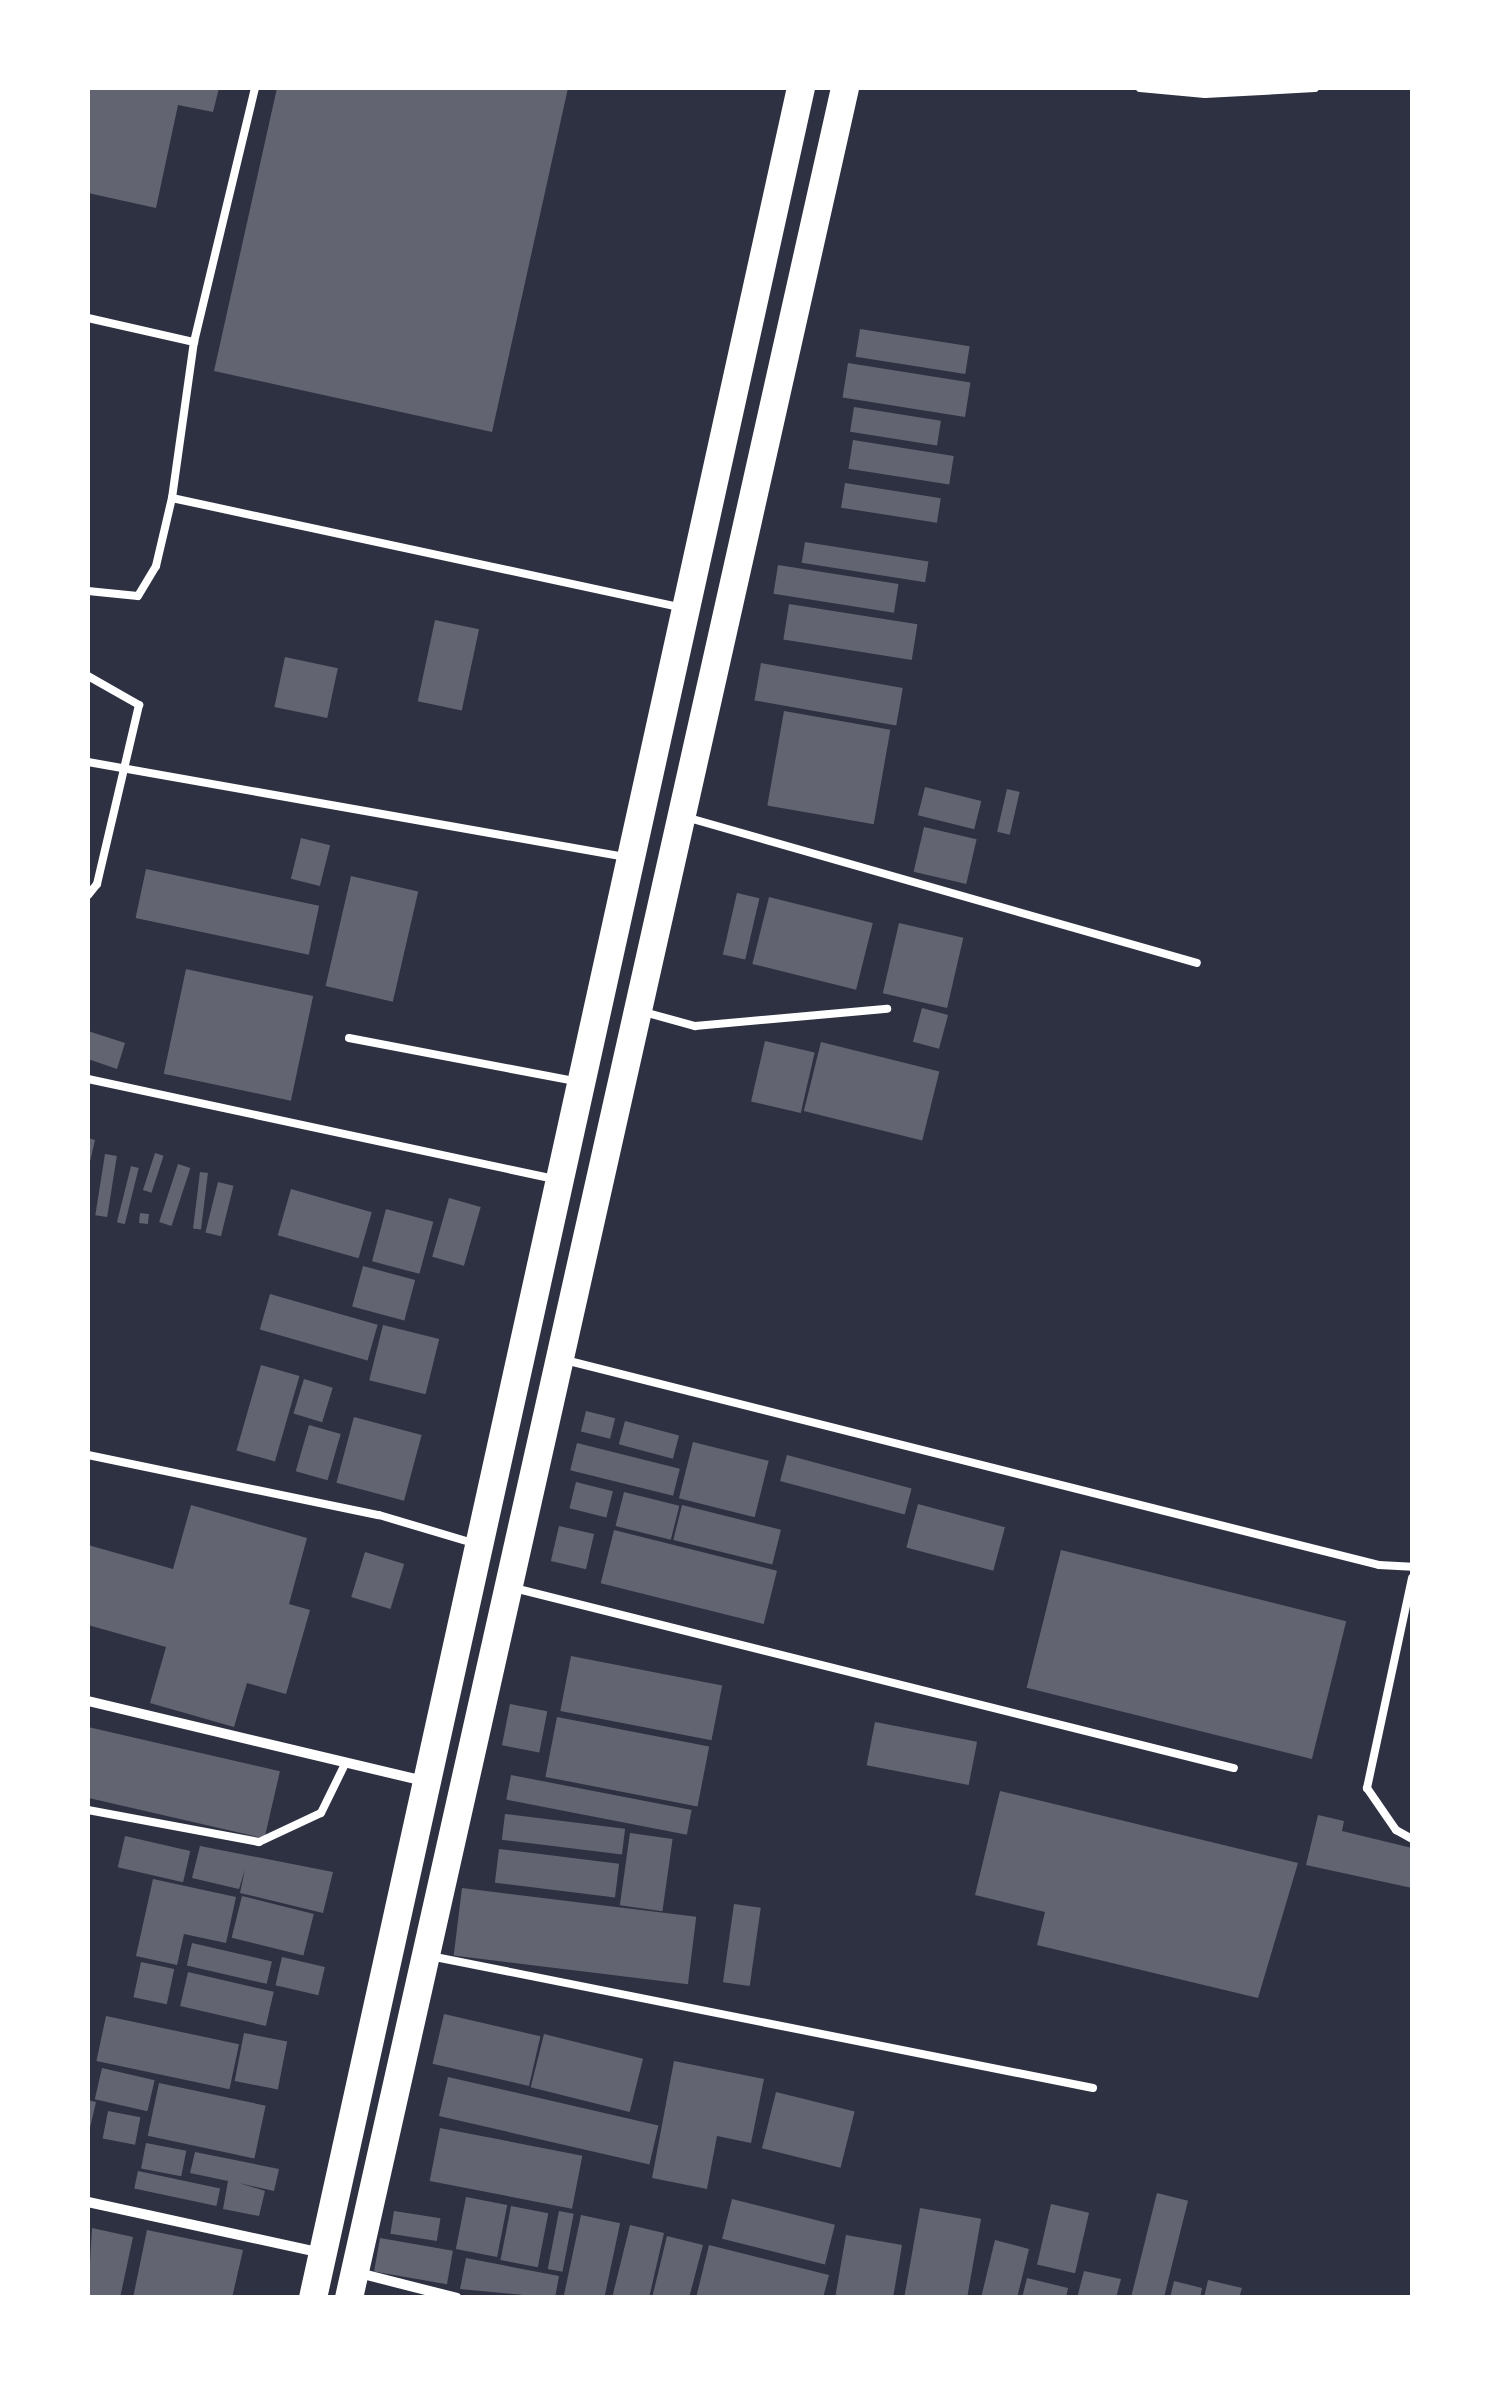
<!DOCTYPE html>
<style>
body{margin:0}
#map{position:relative;width:1500px;height:2385px;overflow:hidden;background:#2d3142;font-family:Rubik,sans-serif}
div>[style]{position:absolute}
[style*='--x']{left:calc(var(--x)*1px);top:calc(var(--y)*1px);width:calc(var(--w)*1px);rotate:calc(var(--a)*1deg)}
.building>*{inset:0;background:#626471;transform-origin:0 0}
.service>*{height:8px;margin:-4px;padding:0 4px;transform-origin:4px;border-radius:4px;background:#fff}
.minor>*{height:10px;margin:-5px;padding:0 5px;transform-origin:5px;border-radius:5px;background:#fff}
.trunk>*{height:28px;margin:-14px;padding:0 14px;transform-origin:14px;border-radius:14px;background:#fff}
span{translate:-50% -50%;white-space:nowrap;text-align:center;line-height:1.15;-webkit-text-stroke:8px #fff;paint-order:stroke}
.frame{position:absolute;inset:0;border:90px solid #fff;pointer-events:none}
</style>
<div id="map">
<div class="building">
<div style="clip-path:polygon(88px 88px,219px 88px,213px 112px,178px 105px,156px 208px,88px 193px)"></div>
<div style="clip-path:polygon(277px 88px,568px 88px,492px 432px,214px 371px)"></div>
<div style="left:860px;top:329px;width:111px;height:28px;rotate:9deg"></div>
<div style="left:848px;top:363px;width:124px;height:35px;rotate:9deg"></div>
<div style="left:854px;top:407px;width:88px;height:25px;rotate:9deg"></div>
<div style="left:853px;top:440px;width:102px;height:29px;rotate:9deg"></div>
<div style="left:845px;top:483px;width:97px;height:25px;rotate:9deg"></div>
<div style="left:805px;top:542px;width:125px;height:21px;rotate:9deg"></div>
<div style="left:778px;top:565px;width:122px;height:29px;rotate:9deg"></div>
<div style="left:789px;top:604px;width:130px;height:36px;rotate:9deg"></div>
<div style="left:435px;top:620px;width:45px;height:83px;rotate:12deg"></div>
<div style="left:285px;top:657px;width:54px;height:51px;rotate:12deg"></div>
<div style="left:761px;top:663px;width:144px;height:38px;rotate:10deg"></div>
<div style="left:784px;top:711px;width:108px;height:96px;rotate:10deg"></div>
<div style="left:925px;top:787px;width:58px;height:29px;rotate:14deg"></div>
<div style="left:1007px;top:789px;width:13px;height:44px;rotate:13deg"></div>
<div style="left:924px;top:827px;width:54px;height:46px;rotate:13deg"></div>
<div style="left:301px;top:838px;width:30px;height:42px;rotate:14deg"></div>
<div style="left:146px;top:869px;width:177px;height:50px;rotate:12deg"></div>
<div style="left:351px;top:876px;width:69px;height:113px;rotate:13deg"></div>
<div style="left:737px;top:893px;width:23px;height:63px;rotate:13deg"></div>
<div style="left:769px;top:897px;width:107px;height:69px;rotate:14deg"></div>
<div style="left:899px;top:923px;width:66px;height:72px;rotate:13deg"></div>
<div style="left:186px;top:969px;width:130px;height:107px;rotate:12deg"></div>
<div style="left:922px;top:1008px;width:27px;height:35px;rotate:15deg"></div>
<div style="clip-path:polygon(88px 1031px,125px 1043px,117px 1069px,88px 1059px)"></div>
<div style="left:765px;top:1041px;width:51px;height:62px;rotate:13deg"></div>
<div style="left:821px;top:1042px;width:122px;height:71px;rotate:14deg"></div>
<div style="clip-path:polygon(88px 1138px,95px 1140px,89px 1166px,88px 1166px)"></div>
<div style="left:155px;top:1153px;width:9px;height:39px;rotate:18deg"></div>
<div style="left:105px;top:1154px;width:12px;height:62px;rotate:9deg"></div>
<div style="left:178px;top:1164px;width:13px;height:61px;rotate:18deg"></div>
<div style="left:131px;top:1166px;width:8px;height:58px;rotate:14deg"></div>
<div style="left:200px;top:1172px;width:8px;height:57px;rotate:7deg"></div>
<div style="left:218px;top:1182px;width:16px;height:52px;rotate:14deg"></div>
<div style="left:291px;top:1189px;width:84px;height:48px;rotate:16deg"></div>
<div style="left:449px;top:1198px;width:33px;height:61px;rotate:16deg"></div>
<div style="left:386px;top:1209px;width:49px;height:54px;rotate:15deg"></div>
<div style="left:140px;top:1213px;width:9px;height:10px;rotate:6deg"></div>
<div style="left:363px;top:1266px;width:54px;height:42px;rotate:15deg"></div>
<div style="left:270px;top:1294px;width:112px;height:37px;rotate:16deg"></div>
<div style="left:383px;top:1325px;width:58px;height:57px;rotate:14deg"></div>
<div style="left:261px;top:1365px;width:40px;height:89px;rotate:16deg"></div>
<div style="left:304px;top:1379px;width:30px;height:36px;rotate:17deg"></div>
<div style="left:586px;top:1411px;width:30px;height:21px;rotate:14deg"></div>
<div style="left:354px;top:1417px;width:70px;height:68px;rotate:15deg"></div>
<div style="left:625px;top:1421px;width:56px;height:24px;rotate:15deg"></div>
<div style="left:309px;top:1425px;width:33px;height:48px;rotate:16deg"></div>
<div style="left:693px;top:1442px;width:78px;height:58px;rotate:14deg"></div>
<div style="left:577px;top:1443px;width:106px;height:28px;rotate:14deg"></div>
<div style="left:787px;top:1455px;width:129px;height:27px;rotate:15deg"></div>
<div style="left:576px;top:1482px;width:38px;height:27px;rotate:14deg"></div>
<div style="left:624px;top:1492px;width:57px;height:35px;rotate:14deg"></div>
<div style="left:918px;top:1504px;width:90px;height:45px;rotate:15deg"></div>
<div style="clip-path:polygon(191px 1505px,307px 1538px,289px 1604px,310px 1610px,286px 1694px,247px 1683px,234px 1727px,150px 1703px,166px 1647px,88px 1625px,88px 1545px,173px 1569px)"></div>
<div style="left:682px;top:1505px;width:102px;height:36px;rotate:14deg"></div>
<div style="left:559px;top:1526px;width:36px;height:36px;rotate:13deg"></div>
<div style="left:614px;top:1530px;width:168px;height:55px;rotate:14deg"></div>
<div style="left:1061px;top:1550px;width:294px;height:142px;rotate:14deg"></div>
<div style="left:365px;top:1552px;width:41px;height:47px;rotate:17deg"></div>
<div style="left:571px;top:1656px;width:154px;height:56px;rotate:11deg"></div>
<div style="left:510px;top:1704px;width:38px;height:42px;rotate:11deg"></div>
<div style="left:557px;top:1717px;width:155px;height:61px;rotate:11deg"></div>
<div style="left:875px;top:1722px;width:104px;height:44px;rotate:11deg"></div>
<div style="left:88px;top:1727px;width:197px;height:69px;rotate:13deg"></div>
<div style="left:511px;top:1775px;width:184px;height:25px;rotate:11deg"></div>
<div style="clip-path:polygon(1000px 1791px,1298px 1863px,1258px 1998px,1037px 1945px,1045px 1912px,975px 1895px)"></div>
<div style="left:505px;top:1814px;width:121px;height:26px;rotate:7deg"></div>
<div style="clip-path:polygon(1318px 1815px,1344px 1821px,1342px 1831px,1412px 1848px,1412px 1888px,1306px 1865px)"></div>
<div style="left:630px;top:1833px;width:43px;height:73px;rotate:8deg"></div>
<div style="left:125px;top:1836px;width:67px;height:32px;rotate:13deg"></div>
<div style="clip-path:polygon(200px 1846px,333px 1872px,323px 1913px,240px 1893px,245px 1869px,239px 1889px,192px 1878px)"></div>
<div style="left:499px;top:1849px;width:121px;height:34px;rotate:7deg"></div>
<div style="clip-path:polygon(153px 1879px,236px 1897px,226px 1943px,184px 1934px,177px 1965px,136px 1956px)"></div>
<div style="left:462px;top:1888px;width:236px;height:68px;rotate:7deg"></div>
<div style="left:242px;top:1896px;width:74px;height:43px;rotate:14deg"></div>
<div style="left:734px;top:1904px;width:27px;height:79px;rotate:8deg"></div>
<div style="left:192px;top:1943px;width:82px;height:23px;rotate:13deg"></div>
<div style="left:282px;top:1957px;width:44px;height:29px;rotate:13deg"></div>
<div style="left:141px;top:1962px;width:34px;height:36px;rotate:12deg"></div>
<div style="left:188px;top:1972px;width:88px;height:35px;rotate:13deg"></div>
<div style="left:444px;top:2014px;width:99px;height:51px;rotate:13deg"></div>
<div style="left:106px;top:2016px;width:136px;height:46px;rotate:12deg"></div>
<div style="left:244px;top:2033px;width:44px;height:49px;rotate:11deg"></div>
<div style="left:544px;top:2034px;width:102px;height:55px;rotate:14deg"></div>
<div style="clip-path:polygon(674px 2061px,764px 2079px,751px 2143px,717px 2136px,707px 2189px,652px 2178px)"></div>
<div style="left:102px;top:2068px;width:54px;height:32px;rotate:13deg"></div>
<div style="left:448px;top:2077px;width:216px;height:40px;rotate:13deg"></div>
<div style="left:159px;top:2083px;width:109px;height:54px;rotate:12deg"></div>
<div style="left:776px;top:2092px;width:81px;height:58px;rotate:14deg"></div>
<div style="clip-path:polygon(88px 2100px,96px 2102px,89px 2132px,88px 2132px)"></div>
<div style="left:108px;top:2111px;width:33px;height:28px;rotate:11deg"></div>
<div style="left:440px;top:2128px;width:145px;height:54px;rotate:11deg"></div>
<div style="left:146px;top:2143px;width:41px;height:26px;rotate:11deg"></div>
<div style="clip-path:polygon(195px 2152px,279px 2169px,274px 2191px,239px 2183px,265px 2191px,259px 2216px,223px 2209px,228px 2181px,190px 2173px)"></div>
<div style="left:138px;top:2171px;width:84px;height:18px;rotate:12deg"></div>
<div style="left:1157px;top:2193px;width:32px;height:108px;rotate:14deg"></div>
<div style="left:466px;top:2197px;width:42px;height:53px;rotate:11deg"></div>
<div style="left:732px;top:2199px;width:106px;height:41px;rotate:14deg"></div>
<div style="left:1051px;top:2204px;width:39px;height:62px;rotate:13deg"></div>
<div style="left:511px;top:2206px;width:38px;height:55px;rotate:11deg"></div>
<div style="left:920px;top:2208px;width:62px;height:91px;rotate:10deg"></div>
<div style="left:394px;top:2211px;width:47px;height:23px;rotate:9deg"></div>
<div style="left:559px;top:2211px;width:15px;height:59px;rotate:11deg"></div>
<div style="left:581px;top:2215px;width:40px;height:83px;rotate:12deg"></div>
<div style="clip-path:polygon(630px 2225px,664px 2233px,649px 2298px,612px 2298px)"></div>
<div style="clip-path:polygon(92px 2228px,133px 2237px,120px 2298px,88px 2298px)"></div>
<div style="clip-path:polygon(147px 2230px,243px 2250px,232px 2298px,133px 2298px)"></div>
<div style="clip-path:polygon(846px 2235px,902px 2245px,893px 2298px,835px 2298px)"></div>
<div style="clip-path:polygon(667px 2236px,703px 2245px,689px 2298px,652px 2298px)"></div>
<div style="left:380px;top:2238px;width:74px;height:34px;rotate:10deg"></div>
<div style="clip-path:polygon(995px 2240px,1029px 2249px,1017px 2298px,981px 2298px)"></div>
<div style="clip-path:polygon(709px 2245px,829px 2275px,823px 2298px,696px 2298px)"></div>
<div style="clip-path:polygon(466px 2258px,559px 2276px,555px 2298px,460px 2289px)"></div>
<div style="clip-path:polygon(1084px 2271px,1121px 2279px,1116px 2298px,1077px 2298px)"></div>
<div style="clip-path:polygon(1027px 2278px,1068px 2288px,1066px 2298px,1022px 2298px)"></div>
<div style="clip-path:polygon(1208px 2280px,1242px 2288px,1239px 2298px,1204px 2298px)"></div>
<div style="clip-path:polygon(1174px 2281px,1202px 2288px,1200px 2298px,1170px 2298px)"></div>
</div>
<div class="service">
<div style="--x:1140;--y:88;--w:65;--a:5.3"></div>
<div style="--x:1205;--y:94;--w:110;--a:-3.1"></div>
<div style="--x:88;--y:318;--w:109;--a:12.8"></div>
<div style="--x:172;--y:498;--w:158;--a:-82"></div>
<div style="--x:194;--y:342;--w:261;--a:-76.5"></div>
<div style="--x:88;--y:591;--w:50;--a:5.7"></div>
<div style="--x:138;--y:596;--w:35;--a:-59"></div>
<div style="--x:156;--y:566;--w:70;--a:-76.8"></div>
<div style="--x:172;--y:498;--w:519;--a:12.13"></div>
<div style="--x:88;--y:676;--w:59;--a:29.6"></div>
<div style="--x:139;--y:705;--w:184;--a:103.2"></div>
<div style="--x:97;--y:884;--w:14;--a:129"></div>
<div style="--x:88;--y:762;--w:545;--a:10.03"></div>
<div style="--x:689;--y:818;--w:528;--a:15.93"></div>
<div style="--x:644;--y:1012;--w:53;--a:15.4"></div>
<div style="--x:695;--y:1026;--w:193;--a:-5.1"></div>
<div style="--x:349;--y:1038;--w:229;--a:10.8"></div>
<div style="--x:88;--y:1079;--w:477;--a:12.1"></div>
<div style="--x:565;--y:1360;--w:839;--a:14.14"></div>
<div style="--x:1379;--y:1565;--w:33;--a:3"></div>
<div style="--x:88;--y:1455;--w:297;--a:11.7"></div>
<div style="--x:379;--y:1515;--w:98;--a:16.6"></div>
<div style="--x:1412;--y:1578;--w:215;--a:102.1"></div>
<div style="--x:1367;--y:1788;--w:51;--a:55.4"></div>
<div style="--x:1396;--y:1830;--w:18;--a:29"></div>
<div style="--x:514;--y:1588;--w:742;--a:14.04"></div>
<div style="--x:88;--y:1810;--w:174;--a:10.6"></div>
<div style="--x:259;--y:1842;--w:68;--a:-25.1"></div>
<div style="--x:321;--y:1813;--w:57;--a:-63.9"></div>
<div style="--x:430;--y:1956;--w:676;--a:11.26"></div>
</div>
<div class="minor">
<div style="--x:88;--y:1701;--w:346;--a:13.4"></div>
<div style="--x:88;--y:2202;--w:239;--a:12.3"></div>
<div style="--x:355;--y:2272;--w:105;--a:14.3"></div>
</div>
<div class="trunk">
<div style="--x:313;--y:2298;--w:2263;--a:-77.55"></div>
<div style="--x:349;--y:2298;--w:2265;--a:-77.35"></div>
</div>
<div class="frame"></div>
</div>
